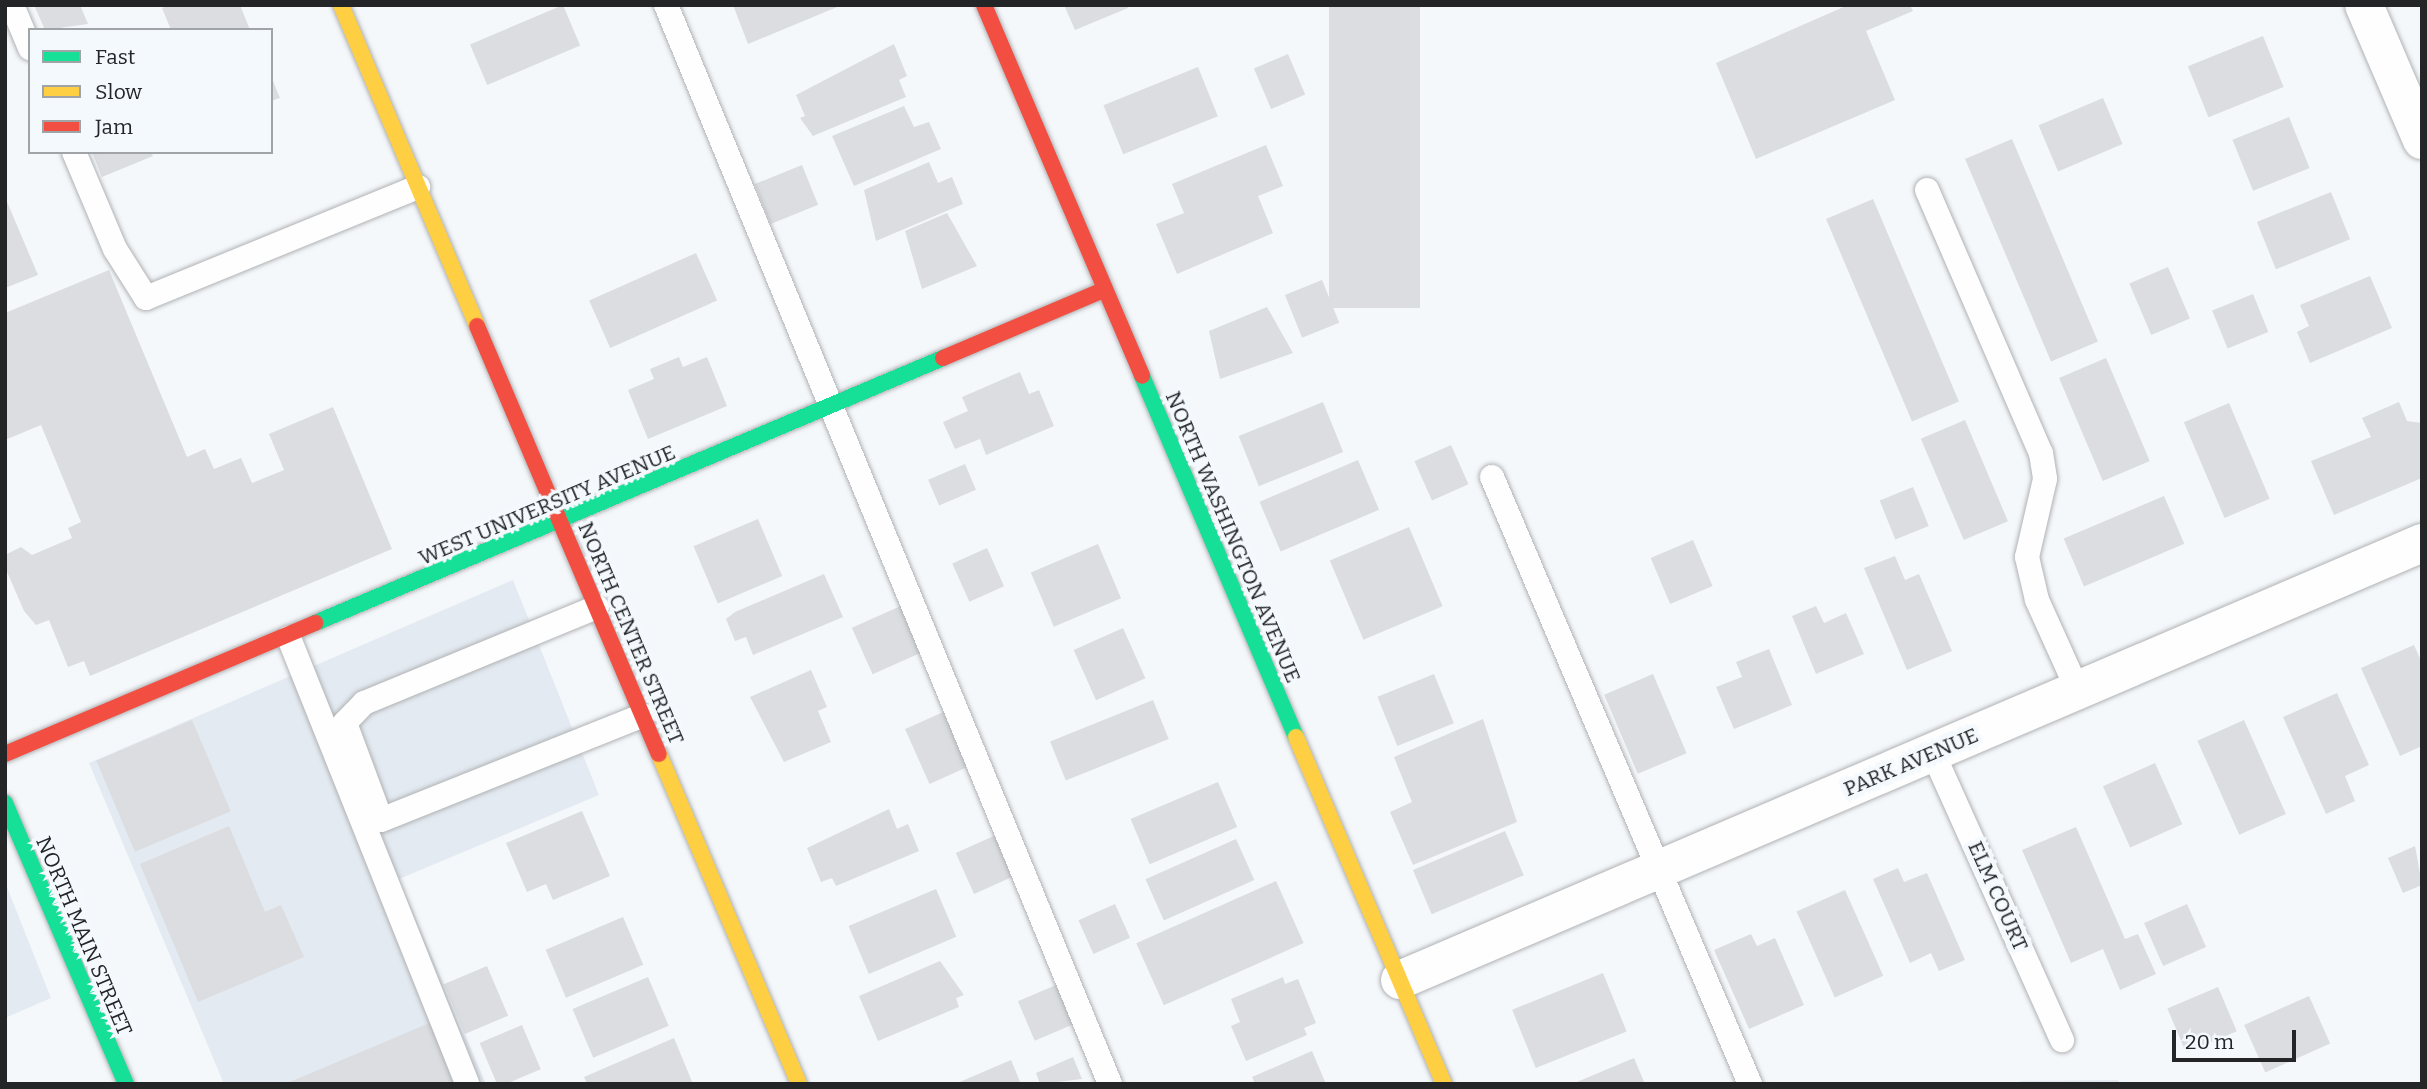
<!DOCTYPE html>
<style>
body{margin:0}
#map{position:relative;width:2427px;height:1089px;overflow:hidden;background:#f5f8fb;font-family:Bitter,serif}
div>[style]{position:absolute}
[style*='--x']{left:calc(var(--x)*1px);top:calc(var(--y)*1px);width:calc(var(--w)*1px);rotate:calc(var(--a)*1deg)}
.built>*{inset:0;background:#e3eaf1}
.building>*{inset:0;background:#dbdde0;transform-origin:0 0}
.roads{filter:drop-shadow(0 0 2px #b0b2b4) drop-shadow(0 0 2px #b0b2b4)}
.lane>*{height:24px;margin:-12px;padding:0 12px;transform-origin:12px;border-radius:12px;background:#fefefe}
.street>*{height:38px;margin:-19px;padding:0 19px;transform-origin:19px;border-radius:19px;background:#fefefe}
.fast>*{height:16px;margin:-8px;padding:0 8px;transform-origin:8px;border-radius:8px;background:#16e098}
.slow>*{height:16px;margin:-8px;padding:0 8px;transform-origin:8px;border-radius:8px;background:#ffcf43}
.jam>*{height:16px;margin:-8px;padding:0 8px;transform-origin:8px;border-radius:8px;background:#f24e42}
span{translate:-50% -50%;white-space:nowrap;text-align:center;line-height:1.15;-webkit-text-stroke:7px #f3f9fd;paint-order:stroke}
.street-label{font-size:21px;color:#232526}
.frame{position:absolute;inset:0;border:7px solid #232526;pointer-events:none}
.legend{position:absolute;left:28px;top:28px;width:245px;height:126px;box-sizing:border-box;background:#f3f9fd;border:2px solid #a0a4a7;margin:0;padding:9px 12px;list-style:none;font-size:21px;color:#232526}
.legend li{display:flex;align-items:center;gap:14px;height:35px}
.legend b{width:35px;border:2px solid #a0a4a7}
.scale{position:absolute;left:2172px;top:1030px;width:124px;height:32px;box-sizing:border-box;border:4px solid #232526;border-top:0;padding-left:9px;font-size:21px;line-height:24px;white-space:nowrap;color:#232526;-webkit-text-stroke:5px #f3f9fd;paint-order:stroke}
</style>
<div id="map">
<div class="built">
<div style="clip-path:polygon(513px 580px,599px 795px,399px 879px,486px 1084px,224px 1084px,89px 763px)"></div>
<div style="clip-path:polygon(5px 882px,51px 998px,5px 1018px)"></div>
<div style="clip-path:polygon(2118px 1080px,2120px 1084px,2015px 1084px,2021px 1081px)"></div>
</div>
<div class="building">
<div style="clip-path:polygon(34px 5px,80px 5px,88px 24px,45px 30px)"></div>
<div style="clip-path:polygon(170px 5px,240px 5px,250px 30px,171px 30px,162px 8px)"></div>
<div style="left:563px;top:5px;width:44px;height:101px;rotate:67deg"></div>
<div style="clip-path:polygon(733px 5px,842px 5px,748px 44px)"></div>
<div style="clip-path:polygon(1064px 5px,1127px 5px,1128px 8px,1075px 30px)"></div>
<div style="left:1329px;top:5px;width:91px;height:303px"></div>
<div style="clip-path:polygon(1848px 5px,1910px 5px,1913px 11px,1866px 31px,1895px 100px,1756px 159px,1716px 63px)"></div>
<div style="left:2263px;top:36px;width:55px;height:81px;rotate:68deg"></div>
<div style="clip-path:polygon(894px 44px,907px 76px,899px 80px,906px 97px,813px 136px,800px 118px,805px 116px,796px 95px)"></div>
<div style="left:1288px;top:54px;width:44px;height:37px;rotate:67deg"></div>
<div style="left:1198px;top:67px;width:53px;height:102px;rotate:68deg"></div>
<div style="clip-path:polygon(271px 76px,280px 98px,271px 101px)"></div>
<div style="left:2103px;top:98px;width:50px;height:70px;rotate:67deg"></div>
<div style="clip-path:polygon(904px 106px,914px 127px,929px 122px,941px 149px,854px 186px,832px 136px)"></div>
<div style="left:2289px;top:117px;width:55px;height:61px;rotate:68deg"></div>
<div style="left:2012px;top:139px;width:220px;height:51px;rotate:67deg"></div>
<div style="clip-path:polygon(1266px 145px,1283px 186px,1258px 196px,1273px 233px,1177px 274px,1156px 224px,1184px 213px,1172px 184px)"></div>
<div style="clip-path:polygon(92px 152px,151px 152px,153px 156px,102px 177px)"></div>
<div style="clip-path:polygon(929px 162px,938px 183px,952px 177px,963px 204px,876px 241px,864px 190px)"></div>
<div style="left:802px;top:165px;width:43px;height:51px;rotate:68deg"></div>
<div style="left:2331px;top:192px;width:51px;height:80px;rotate:68deg"></div>
<div style="clip-path:polygon(5px 197px,38px 275px,5px 288px)"></div>
<div style="left:1873px;top:199px;width:220px;height:51px;rotate:67deg"></div>
<div style="clip-path:polygon(947px 213px,977px 266px,922px 289px,905px 231px)"></div>
<div style="left:696px;top:253px;width:52px;height:117px;rotate:66deg"></div>
<div style="left:2168px;top:267px;width:56px;height:42px;rotate:67deg"></div>
<div style="clip-path:polygon(109px 270px,187px 457px,205px 449px,214px 469px,241px 458px,252px 483px,284px 470px,269px 434px,333px 407px,392px 549px,90px 676px,84px 661px,68px 667px,49px 620px,36px 625px,24px 611px,5px 567px,7px 554px,21px 547px,32px 555px,72px 538px,68px 528px,81px 522px,41px 425px,5px 440px,5px 313px)"></div>
<div style="clip-path:polygon(2370px 276px,2392px 328px,2310px 363px,2297px 332px,2309px 326px,2300px 305px)"></div>
<div style="left:1322px;top:280px;width:46px;height:40px;rotate:68deg"></div>
<div style="left:2253px;top:294px;width:41px;height:44px;rotate:68deg"></div>
<div style="clip-path:polygon(1267px 307px,1293px 353px,1220px 379px,1209px 331px)"></div>
<div style="clip-path:polygon(679px 357px,683px 367px,707px 357px,727px 406px,648px 439px,628px 390px,654px 379px,650px 369px)"></div>
<div style="left:2106px;top:358px;width:112px;height:51px;rotate:67deg"></div>
<div style="clip-path:polygon(1020px 372px,1029px 394px,1039px 390px,1054px 426px,986px 455px,980px 439px,955px 449px,943px 422px,968px 411px,962px 397px)"></div>
<div style="left:1323px;top:402px;width:54px;height:91px;rotate:68deg"></div>
<div style="clip-path:polygon(2399px 402px,2407px 421px,2422px 423px,2422px 478px,2334px 515px,2311px 461px,2371px 437px,2362px 418px)"></div>
<div style="left:2229px;top:403px;width:104px;height:49px;rotate:67deg"></div>
<div style="left:1965px;top:420px;width:110px;height:48px;rotate:67deg"></div>
<div style="left:1451px;top:445px;width:43px;height:40px;rotate:66deg"></div>
<div style="left:1358px;top:460px;width:54px;height:107px;rotate:67deg"></div>
<div style="left:965px;top:464px;width:28px;height:40px;rotate:67deg"></div>
<div style="left:1913px;top:487px;width:42px;height:36px;rotate:68deg"></div>
<div style="left:2164px;top:496px;width:52px;height:109px;rotate:67deg"></div>
<div style="left:758px;top:519px;width:62px;height:70px;rotate:67deg"></div>
<div style="left:1409px;top:527px;width:86px;height:86px;rotate:67deg"></div>
<div style="left:1693px;top:540px;width:50px;height:46px;rotate:67deg"></div>
<div style="left:1098px;top:544px;width:59px;height:73px;rotate:67deg"></div>
<div style="left:987px;top:548px;width:42px;height:38px;rotate:66deg"></div>
<div style="clip-path:polygon(1895px 556px,1905px 580px,1919px 574px,1952px 651px,1907px 670px,1864px 568px)"></div>
<div style="clip-path:polygon(824px 574px,843px 617px,753px 655px,746px 637px,735px 641px,726px 619px,735px 612px)"></div>
<div style="left:903px;top:605px;width:51px;height:56px;rotate:66deg"></div>
<div style="clip-path:polygon(1816px 606px,1824px 623px,1846px 613px,1864px 654px,1816px 674px,1792px 616px)"></div>
<div style="left:1123px;top:628px;width:55px;height:54px;rotate:66deg"></div>
<div style="clip-path:polygon(2414px 645px,2422px 663px,2422px 746px,2400px 756px,2361px 668px)"></div>
<div style="clip-path:polygon(1769px 649px,1792px 705px,1734px 729px,1716px 687px,1742px 677px,1736px 662px)"></div>
<div style="clip-path:polygon(811px 670px,827px 707px,818px 711px,831px 742px,784px 762px,750px 697px)"></div>
<div style="left:1434px;top:674px;width:53px;height:61px;rotate:68deg"></div>
<div style="left:1653px;top:674px;width:86px;height:53px;rotate:67deg"></div>
<div style="clip-path:polygon(2337px 693px,2369px 765px,2345px 776px,2355px 801px,2326px 814px,2283px 717px)"></div>
<div style="left:1153px;top:700px;width:42px;height:111px;rotate:68deg"></div>
<div style="left:948px;top:710px;width:60px;height:47px;rotate:66deg"></div>
<div style="clip-path:polygon(1483px 719px,1517px 822px,1413px 865px,1390px 812px,1412px 802px,1394px 757px)"></div>
<div style="left:192px;top:720px;width:99px;height:104px;rotate:67deg"></div>
<div style="left:2244px;top:720px;width:103px;height:51px;rotate:66deg"></div>
<div style="left:2155px;top:763px;width:67px;height:57px;rotate:66deg"></div>
<div style="left:1218px;top:782px;width:49px;height:95px;rotate:67deg"></div>
<div style="clip-path:polygon(889px 809px,897px 829px,908px 824px,919px 851px,836px 886px,832px 878px,821px 882px,807px 848px)"></div>
<div style="clip-path:polygon(582px 811px,610px 876px,553px 900px,546px 884px,527px 892px,506px 843px)"></div>
<div style="clip-path:polygon(229px 826px,265px 912px,281px 905px,304px 957px,198px 1002px,140px 864px)"></div>
<div style="clip-path:polygon(2076px 827px,2125px 939px,2138px 934px,2156px 974px,2120px 990px,2103px 949px,2071px 963px,2022px 850px)"></div>
<div style="left:1505px;top:831px;width:48px;height:100px;rotate:67deg"></div>
<div style="left:996px;top:835px;width:45px;height:44px;rotate:66deg"></div>
<div style="left:1236px;top:839px;width:45px;height:99px;rotate:66deg"></div>
<div style="clip-path:polygon(2415px 846px,2422px 885px,2403px 893px,2388px 858px)"></div>
<div style="clip-path:polygon(1898px 868px,1904px 882px,1927px 873px,1965px 960px,1939px 971px,1931px 953px,1910px 963px,1873px 879px)"></div>
<div style="left:1276px;top:881px;width:68px;height:153px;rotate:66deg"></div>
<div style="left:936px;top:889px;width:52px;height:95px;rotate:67deg"></div>
<div style="left:1845px;top:890px;width:94px;height:53px;rotate:66deg"></div>
<div style="left:1115px;top:904px;width:37px;height:40px;rotate:66deg"></div>
<div style="left:2187px;top:904px;width:47px;height:47px;rotate:66deg"></div>
<div style="left:623px;top:917px;width:52px;height:84px;rotate:67deg"></div>
<div style="clip-path:polygon(1751px 934px,1757px 946px,1775px 938px,1804px 1005px,1749px 1029px,1714px 950px)"></div>
<div style="clip-path:polygon(940px 961px,964px 995px,956px 998px,959px 1007px,878px 1041px,859px 996px)"></div>
<div style="left:487px;top:966px;width:54px;height:47px;rotate:67deg"></div>
<div style="left:1603px;top:973px;width:63px;height:98px;rotate:68deg"></div>
<div style="left:648px;top:977px;width:53px;height:82px;rotate:67deg"></div>
<div style="clip-path:polygon(1283px 977px,1285px 984px,1298px 979px,1316px 1023px,1304px 1028px,1307px 1035px,1246px 1061px,1231px 1026px,1240px 1022px,1231px 999px)"></div>
<div style="left:1063px;top:982px;width:43px;height:49px;rotate:67deg"></div>
<div style="left:2218px;top:987px;width:48px;height:55px;rotate:67deg"></div>
<div style="left:2309px;top:996px;width:52px;height:71px;rotate:66deg"></div>
<div style="clip-path:polygon(432px 1022px,458px 1084px,285px 1084px)"></div>
<div style="left:522px;top:1025px;width:48px;height:46px;rotate:67deg"></div>
<div style="clip-path:polygon(674px 1038px,693px 1084px,587px 1084px,584px 1077px)"></div>
<div style="clip-path:polygon(1312px 1051px,1326px 1084px,1255px 1084px,1252px 1077px)"></div>
<div style="clip-path:polygon(1073px 1057px,1082px 1079px,1040px 1084px,1036px 1073px)"></div>
<div style="clip-path:polygon(1634px 1058px,1645px 1084px,1572px 1084px)"></div>
<div style="clip-path:polygon(1011px 1060px,1021px 1084px,955px 1084px)"></div>
</div>
<div class="roads">
<div class="lane">
<div style="--x:12;--y:5;--w:47;--a:67.3"></div>
<div style="--x:666;--y:5;--w:1167;--a:67.63"></div>
<div style="--x:74;--y:152;--w:105;--a:67.1"></div>
<div style="--x:115;--y:249;--w:58;--a:57.7"></div>
<div style="--x:146;--y:298;--w:294;--a:-22.2"></div>
<div style="--x:1927;--y:190;--w:287;--a:66.6"></div>
<div style="--x:2041;--y:453;--w:26;--a:81"></div>
<div style="--x:2045;--y:479;--w:80;--a:103"></div>
<div style="--x:2027;--y:557;--w:44;--a:76.9"></div>
<div style="--x:2037;--y:600;--w:100;--a:65.7"></div>
<div style="--x:1492;--y:477;--w:660;--a:66.97"></div>
<div style="--x:597;--y:607;--w:252;--a:157.6"></div>
<div style="--x:364;--y:703;--w:28;--a:134"></div>
<div style="--x:345;--y:723;--w:103;--a:69.6"></div>
<div style="--x:381;--y:820;--w:282;--a:-21.8"></div>
<div style="--x:289;--y:638;--w:480;--a:68.2"></div>
<div style="--x:1933;--y:753;--w:315;--a:65.8"></div>
</div>
<div class="street">
<div style="--x:2364;--y:5;--w:147;--a:66.8"></div>
<div style="--x:1400;--y:980;--w:1112;--a:-23.15"></div>
</div>
<div class="fast">
<div style="--x:1142;--y:376;--w:392;--a:66.9"></div>
<div style="--x:315;--y:623;--w:682;--a:-22.88"></div>
<div style="--x:5;--y:803;--w:306;--a:66.7"></div>
</div>
<div class="slow">
<div style="--x:341;--y:5;--w:349;--a:67"></div>
<div style="--x:1296;--y:737;--w:377;--a:66.9"></div>
<div style="--x:659;--y:754;--w:358;--a:67"></div>
</div>
<div class="jam">
<div style="--x:984;--y:5;--w:403;--a:66.9"></div>
<div style="--x:477;--y:326;--w:465;--a:67"></div>
<div style="--x:943;--y:358;--w:174;--a:-23"></div>
<div style="--x:5;--y:754;--w:337;--a:-22.9"></div>
</div>
</div>
<div class="street-label">
<span style="left:547px;top:505px;rotate:-23deg">WEST UNIVERSITY AVENUE</span>
<span style="left:1233px;top:537px;rotate:67deg">NORTH WASHINGTON AVENUE</span>
<span style="left:631px;top:633px;rotate:67deg">NORTH CENTER STREET</span>
<span style="left:1911px;top:762px;rotate:-23deg">PARK AVENUE</span>
<span style="left:1998px;top:896px;rotate:66deg">ELM COURT</span>
<span style="left:84px;top:936px;rotate:67deg">NORTH MAIN STREET</span>
</div>
<div class="frame"></div>
<ul class="legend">
<li><b style="height:9px;background:#16e098"></b>Fast</li>
<li><b style="height:9px;background:#ffcf43"></b>Slow</li>
<li><b style="height:9px;background:#f24e42"></b>Jam</li>
</ul>
<div class="scale">20 m</div>
</div>
